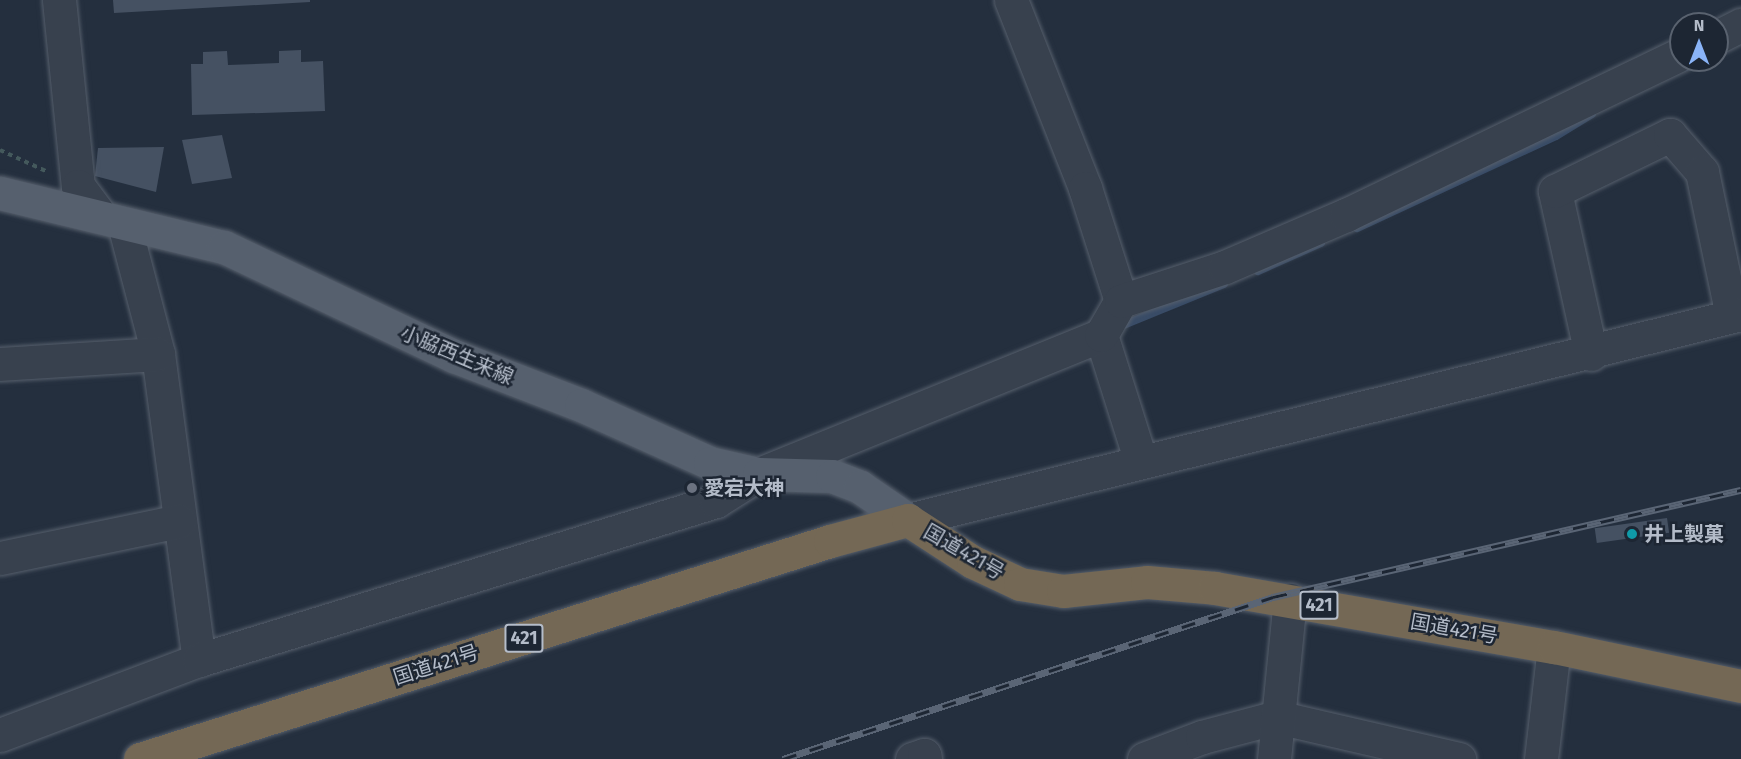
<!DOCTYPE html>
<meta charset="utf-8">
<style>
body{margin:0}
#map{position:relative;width:1741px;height:759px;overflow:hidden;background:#242f3e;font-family:"Fira Sans","Noto Sans JP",sans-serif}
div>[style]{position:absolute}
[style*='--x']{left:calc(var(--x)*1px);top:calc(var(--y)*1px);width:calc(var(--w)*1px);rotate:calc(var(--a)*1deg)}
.stream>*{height:8px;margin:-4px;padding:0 4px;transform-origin:4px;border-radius:4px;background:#394c67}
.building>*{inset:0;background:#455162;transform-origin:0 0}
.path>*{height:4px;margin-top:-2px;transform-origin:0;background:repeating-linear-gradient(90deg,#44595c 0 4.5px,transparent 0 9px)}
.roads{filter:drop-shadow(0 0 2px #565f6c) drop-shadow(0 0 2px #565f6c)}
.minor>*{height:33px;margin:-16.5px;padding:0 16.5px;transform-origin:16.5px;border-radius:16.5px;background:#38414e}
.major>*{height:33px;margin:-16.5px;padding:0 16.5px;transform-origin:16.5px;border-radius:16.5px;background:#56606e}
.highway>*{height:33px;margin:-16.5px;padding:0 16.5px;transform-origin:16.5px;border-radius:16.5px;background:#746855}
.rail>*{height:7px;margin-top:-3.5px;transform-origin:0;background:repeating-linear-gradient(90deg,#1d2633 0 14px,#5a6575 0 28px);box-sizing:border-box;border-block:2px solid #5a6575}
.dots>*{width:16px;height:16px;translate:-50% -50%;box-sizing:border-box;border:3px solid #1d2633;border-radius:50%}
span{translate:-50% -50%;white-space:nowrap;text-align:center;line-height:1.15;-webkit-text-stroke:5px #1d2633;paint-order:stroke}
.shield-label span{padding:2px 4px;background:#1d2633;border:2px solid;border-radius:4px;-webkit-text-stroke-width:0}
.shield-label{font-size:18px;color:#b4bcc9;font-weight:700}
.street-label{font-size:20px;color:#b4bcc9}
.poi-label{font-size:20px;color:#b4bcc9;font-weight:700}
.left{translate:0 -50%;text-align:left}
.north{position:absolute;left:1669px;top:12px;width:60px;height:60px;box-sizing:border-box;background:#1d2633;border:2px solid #59626f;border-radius:50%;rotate:0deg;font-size:16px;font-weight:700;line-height:24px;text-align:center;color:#b4bcc9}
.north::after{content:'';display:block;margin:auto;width:21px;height:27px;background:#8ab4f8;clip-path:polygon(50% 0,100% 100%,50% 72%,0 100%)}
</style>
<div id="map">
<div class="stream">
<div style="--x:1686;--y:67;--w:16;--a:-27"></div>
<div style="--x:1357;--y:228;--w:219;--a:-24.8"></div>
<div style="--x:1556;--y:136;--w:42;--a:-31.4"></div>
<div style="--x:1258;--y:271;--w:69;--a:-24"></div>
<div style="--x:1121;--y:326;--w:111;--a:-22.2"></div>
</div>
<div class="building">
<div style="clip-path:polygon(113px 0,310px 0,310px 2px,114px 13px)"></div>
<div style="clip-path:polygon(301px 50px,301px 62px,323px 61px,325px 111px,192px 115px,191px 64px,203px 64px,203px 52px,227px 51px,228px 65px,279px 63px,279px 51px)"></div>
<div style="clip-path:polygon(222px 135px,232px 178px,192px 184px,182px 140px)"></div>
<div style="clip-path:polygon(164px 147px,156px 192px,95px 176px,98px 148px)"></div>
<div style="left:1667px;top:518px;width:15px;height:73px;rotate:82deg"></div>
</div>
<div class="path">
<div style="--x:0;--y:150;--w:53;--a:24.6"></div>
</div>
<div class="roads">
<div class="minor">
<div style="--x:59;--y:0;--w:187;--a:84.2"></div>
<div style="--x:78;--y:186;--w:38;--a:53"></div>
<div style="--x:1011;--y:0;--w:202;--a:68.5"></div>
<div style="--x:1085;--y:188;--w:119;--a:72.3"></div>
<div style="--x:1717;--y:37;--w:27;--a:-27"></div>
<div style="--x:124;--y:224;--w:134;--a:75.3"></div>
<div style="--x:158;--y:354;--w:309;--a:82.4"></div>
<div style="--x:1101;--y:335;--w:133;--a:72.5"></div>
<div style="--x:1591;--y:354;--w:167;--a:-102.5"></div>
<div style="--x:1555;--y:191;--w:128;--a:-26"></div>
<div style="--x:1670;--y:135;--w:49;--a:49.1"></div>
<div style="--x:1702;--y:172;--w:147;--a:78.2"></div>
<div style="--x:0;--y:364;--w:158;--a:-3.6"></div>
<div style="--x:908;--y:520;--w:858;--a:-13.89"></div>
<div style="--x:0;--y:558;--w:183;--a:-11.7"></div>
<div style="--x:0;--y:735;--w:213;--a:-20.7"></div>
<div style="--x:199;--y:660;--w:541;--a:-17.09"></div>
<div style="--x:716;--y:501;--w:51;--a:-32.1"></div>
<div style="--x:759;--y:474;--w:369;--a:-22.1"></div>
<div style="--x:1101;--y:335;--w:39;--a:-60"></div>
<div style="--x:1121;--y:301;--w:109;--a:-18.1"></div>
<div style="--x:1225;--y:267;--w:132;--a:-23.3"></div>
<div style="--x:1346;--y:215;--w:372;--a:-25.7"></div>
<div style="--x:912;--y:759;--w:13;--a:-18"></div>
<div style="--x:924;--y:755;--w:4;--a:76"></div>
<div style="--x:1144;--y:759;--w:62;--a:-20.8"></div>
<div style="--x:1202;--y:737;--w:78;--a:-14.9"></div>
<div style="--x:1277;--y:717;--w:187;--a:13"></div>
<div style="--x:1274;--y:759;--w:160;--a:-84.3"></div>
<div style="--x:1541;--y:759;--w:113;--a:-83.4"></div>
</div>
<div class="major">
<div style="--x:0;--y:193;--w:230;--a:13.6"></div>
<div style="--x:224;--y:247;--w:255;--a:25.4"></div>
<div style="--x:454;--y:356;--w:136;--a:21.1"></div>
<div style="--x:581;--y:405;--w:141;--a:24.2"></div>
<div style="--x:710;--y:463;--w:50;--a:12.7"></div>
<div style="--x:759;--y:474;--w:73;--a:1.6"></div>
<div style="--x:832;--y:476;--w:30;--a:21"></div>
<div style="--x:860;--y:487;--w:58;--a:34.5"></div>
</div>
<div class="highway">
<div style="--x:140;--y:759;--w:724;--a:-17.53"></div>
<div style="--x:830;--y:541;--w:81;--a:-15.1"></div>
<div style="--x:908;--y:520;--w:77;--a:32.9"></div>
<div style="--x:973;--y:562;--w:52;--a:25.1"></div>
<div style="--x:1020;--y:584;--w:44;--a:9.2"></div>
<div style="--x:1063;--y:591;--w:84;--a:-6.1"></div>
<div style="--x:1147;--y:582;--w:68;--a:5"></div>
<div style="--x:1215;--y:588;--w:344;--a:9.9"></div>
<div style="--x:1554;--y:647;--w:191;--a:11.8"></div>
</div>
</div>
<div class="rail">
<div style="--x:783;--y:759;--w:516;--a:-18.29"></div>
<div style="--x:1273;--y:597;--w:480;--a:-12.9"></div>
</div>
<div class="dots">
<div style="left:692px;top:488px;background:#6b7280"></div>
<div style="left:1632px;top:534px;background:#0f9aa8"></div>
</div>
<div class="shield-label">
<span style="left:1319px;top:605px">421</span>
<span style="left:524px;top:638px">421</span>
</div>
<div class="street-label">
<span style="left:457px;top:355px;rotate:23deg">小脇西生来線</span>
<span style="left:964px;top:552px;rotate:30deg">国道421号</span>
<span style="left:1454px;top:629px;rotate:10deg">国道421号</span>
<span style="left:436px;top:665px;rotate:-18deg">国道421号</span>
</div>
<div class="poi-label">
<span class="left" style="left:704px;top:488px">愛宕大神</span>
<span class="left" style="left:1644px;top:534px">井上製菓</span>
</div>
<div class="north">N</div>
</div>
